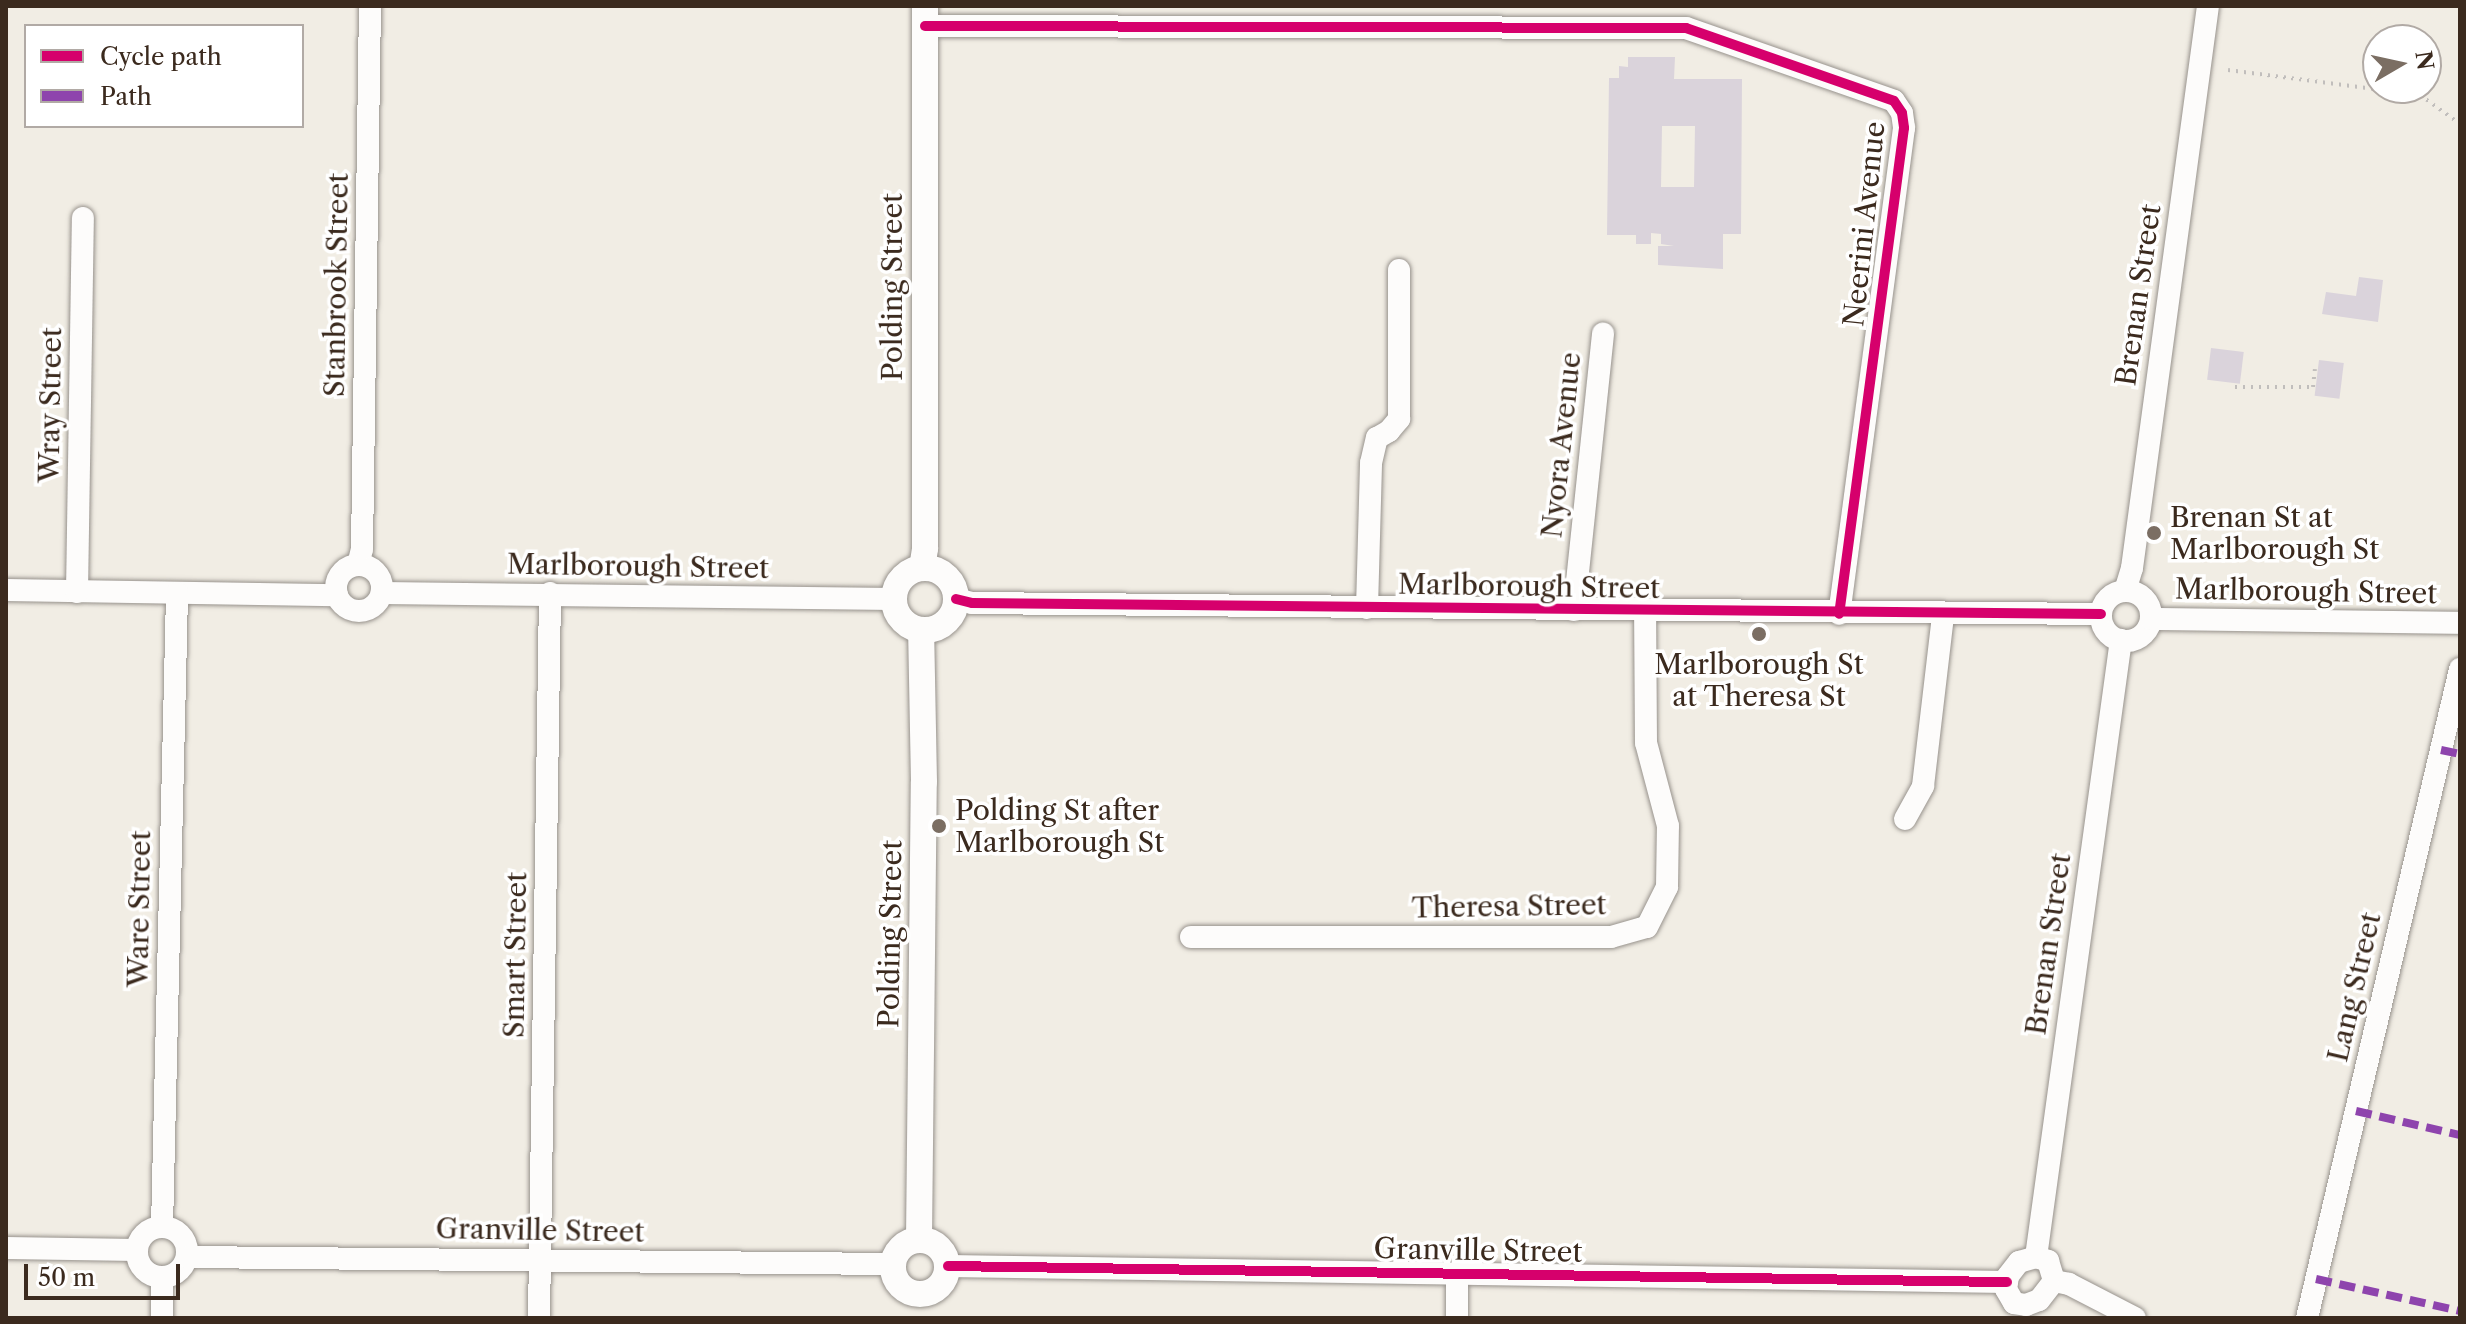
<!DOCTYPE html>
<style>
body{margin:0}
#map{position:relative;width:2466px;height:1324px;overflow:hidden;background:#f1ede4;font-family:"Libre Caslon Text",serif}
div>[style]{position:absolute}
[style*='--x']{left:calc(var(--x)*1px);top:calc(var(--y)*1px);width:calc(var(--w)*1px);rotate:calc(var(--a)*1deg)}
.building>*{inset:0;background:#dad3db;transform-origin:0 0}
.path>*{height:4px;margin-top:-2px;transform-origin:0;background:repeating-linear-gradient(90deg,#c1bebc 0 2px,transparent 0 8px)}
.roads{filter:drop-shadow(0 0 2px #97928c) drop-shadow(0 0 2px #97928c)}
.minor>*{height:22px;margin:-11px;padding:0 11px;transform-origin:11px;border-radius:11px;background:#fdfcfb}
.minor>.ring{margin:-11px;padding:0;box-sizing:content-box;background:none;border:22px solid #fdfcfb;border-radius:50%}
.major>*{height:26px;margin:-13px;padding:0 13px;transform-origin:13px;border-radius:13px;background:#fdfcfb}
.major>.ring{margin:-13px;padding:0;box-sizing:content-box;background:none;border:26px solid #fdfcfb;border-radius:50%}
.quiet>*{height:8px;margin-top:-4px;transform-origin:0;background:repeating-linear-gradient(90deg,#8e44ad 0 16px,transparent 0 24px)}
.cycleway>*{height:10px;margin:-5px;padding:0 5px;transform-origin:5px;border-radius:5px;background:#d6006c}
.dots>*{width:22px;height:22px;translate:-50% -50%;box-sizing:border-box;border:4px solid #fff;border-radius:50%}
span{translate:-50% -50%;white-space:nowrap;text-align:center;line-height:1.15;-webkit-text-stroke:7px #fff;paint-order:stroke}
.street-label{font-size:28px;color:#3b2a1e}
.poi-label{font-size:28px;color:#3b2a1e}
.left{translate:0 -50%;text-align:left}
.frame{position:absolute;inset:0;border:8px solid #3b2a1e;pointer-events:none}
.legend{position:absolute;left:24px;top:24px;width:280px;height:104px;box-sizing:border-box;background:#fff;border:2px solid #b1aaa5;margin:0;padding:10px 14px;list-style:none;font-size:24px;color:#3b2a1e}
.legend li{display:flex;align-items:center;gap:16px;height:40px}
.legend b{width:40px;border:2px solid #b1aaa5}
.north{position:absolute;left:2362px;top:24px;width:80px;height:80px;box-sizing:border-box;background:#fff;border:2px solid #b1aaa5;border-radius:50%;rotate:81deg;font-size:22px;font-weight:700;line-height:32px;text-align:center;color:#3b2a1e}
.north::after{content:'';display:block;margin:auto;width:28px;height:36px;background:#7b6e63;clip-path:polygon(50% 0,100% 100%,50% 72%,0 100%)}
.scale{position:absolute;left:24px;top:1264px;width:156px;height:36px;box-sizing:border-box;border:4px solid #3b2a1e;border-top:0;padding-left:10px;font-size:24px;line-height:28px;white-space:nowrap;color:#3b2a1e;-webkit-text-stroke:6px #fff;paint-order:stroke}
</style>
<div id="map">
<div class="building">
<div style="clip-path:polygon(evenodd,1628px 57px,1675px 57px,1674px 79px,1742px 79px,1741px 234px,1723px 234px,1723px 269px,1658px 265px,1658px 246px,1674px 246px,1661px 244px,1661px 234px,1651px 233px,1651px 244px,1636px 244px,1636px 235px,1607px 235px,1609px 78px,1619px 78px,1619px 66px,1628px 67px,1628px 57px,1662px 126px,1695px 126px,1694px 187px,1661px 187px,1662px 126px)"></div>
<div style="clip-path:polygon(2359px 277px,2383px 280px,2378px 322px,2322px 314px,2326px 292px,2356px 296px)"></div>
<div style="left:2211px;top:348px;width:33px;height:32px;rotate:7deg"></div>
<div style="left:2319px;top:360px;width:25px;height:36px;rotate:7deg"></div>
</div>
<div class="path">
<div style="--x:2228;--y:70;--w:194;--a:7.4"></div>
<div style="--x:2420;--y:95;--w:49;--a:35.9"></div>
<div style="--x:2235;--y:387;--w:78;--a:0"></div>
<div style="--x:2313;--y:387;--w:18;--a:-84"></div>
</div>
<div class="roads">
<div class="minor">
<div style="--x:925;--y:26;--w:761;--a:0.15"></div>
<div style="--x:1686;--y:28;--w:220;--a:19.3"></div>
<div style="--x:1894;--y:101;--w:14;--a:56"></div>
<div style="--x:1902;--y:113;--w:15;--a:82"></div>
<div style="--x:1904;--y:128;--w:490;--a:97.6"></div>
<div class="ring" style="left:336px;top:565px;width:24px;height:24px"></div>
<div style="--x:358;--y:565;--w:16;--a:-76"></div>
<div style="--x:362;--y:549;--w:543;--a:-89.16"></div>
<div style="--x:6;--y:590;--w:331;--a:0.9"></div>
<div style="--x:2125;--y:591;--w:24;--a:-73"></div>
<div style="--x:2132;--y:568;--w:567;--a:-82.3"></div>
<div class="ring" style="left:2101px;top:591px;width:28px;height:28px"></div>
<div style="--x:77;--y:592;--w:374;--a:-89.1"></div>
<div style="--x:382;--y:593;--w:512;--a:0.67"></div>
<div style="--x:956;--y:599;--w:16;--a:14"></div>
<div style="--x:972;--y:603;--w:1129;--a:0.56"></div>
<div style="--x:1367;--y:608;--w:145;--a:-88.4"></div>
<div style="--x:1371;--y:463;--w:26;--a:-77"></div>
<div style="--x:1377;--y:438;--w:14;--a:-30"></div>
<div style="--x:1389;--y:431;--w:16;--a:-50"></div>
<div style="--x:1399;--y:419;--w:149;--a:-90"></div>
<div style="--x:1574;--y:610;--w:278;--a:-84"></div>
<div style="--x:2151;--y:619;--w:309;--a:0.7"></div>
<div style="--x:1905;--y:819;--w:38;--a:-61"></div>
<div style="--x:1923;--y:786;--w:172;--a:-83.3"></div>
<div style="--x:1191;--y:937;--w:420;--a:0"></div>
<div style="--x:1611;--y:937;--w:37;--a:-16"></div>
<div style="--x:1647;--y:927;--w:45;--a:-63.4"></div>
<div style="--x:1667;--y:887;--w:61;--a:-89.1"></div>
<div style="--x:1668;--y:826;--w:86;--a:-104.8"></div>
<div style="--x:1646;--y:743;--w:131;--a:-90.4"></div>
<div style="--x:162;--y:1227;--w:634;--a:-88.64"></div>
<div class="ring" style="left:137px;top:1227px;width:28px;height:28px"></div>
<div style="--x:6;--y:1248;--w:131;--a:0.9"></div>
<div style="--x:187;--y:1257;--w:705;--a:0.57"></div>
<div style="--x:2036;--y:1257;--w:623;--a:-82.16"></div>
<div style="--x:2036;--y:1257;--w:13;--a:18"></div>
<div style="--x:2048;--y:1261;--w:21;--a:73"></div>
<div style="--x:2054;--y:1281;--w:24;--a:128"></div>
<div style="--x:2039;--y:1300;--w:14;--a:159"></div>
<div style="--x:2026;--y:1305;--w:12;--a:-171"></div>
<div style="--x:2014;--y:1303;--w:16;--a:-120"></div>
<div style="--x:2006;--y:1289;--w:13;--a:-81"></div>
<div style="--x:2008;--y:1276;--w:18;--a:-52"></div>
<div style="--x:2019;--y:1262;--w:18;--a:-16"></div>
<div style="--x:948;--y:1266;--w:1059;--a:0.87"></div>
<div style="--x:1457;--y:1273;--w:45;--a:90"></div>
<div style="--x:2054;--y:1281;--w:15;--a:11"></div>
<div style="--x:2069;--y:1284;--w:74;--a:27.3"></div>
<div style="--x:162;--y:1318;--w:41;--a:-90"></div>
<div style="--x:539;--y:1318;--w:725;--a:-89.13"></div>
<div style="--x:2307;--y:1318;--w:667;--a:-76.73"></div>
</div>
<div class="major">
<div style="--x:922;--y:568;--w:20;--a:-81"></div>
<div style="--x:925;--y:548;--w:542;--a:-90"></div>
<div class="ring" style="left:894px;top:568px;width:36px;height:36px"></div>
<div class="ring" style="left:893px;top:1240px;width:28px;height:28px"></div>
<div style="--x:919;--y:1240;--w:458;--a:-89.4"></div>
<div style="--x:924;--y:782;--w:152;--a:-91.1"></div>
</div>
</div>
<div class="quiet">
<div style="--x:2441;--y:750;--w:19;--a:12"></div>
<div style="--x:2356;--y:1111;--w:107;--a:13"></div>
<div style="--x:2316;--y:1279;--w:148;--a:12.5"></div>
</div>
<div class="cycleway">
<div style="--x:925;--y:26;--w:761;--a:0.15"></div>
<div style="--x:1686;--y:28;--w:220;--a:19.3"></div>
<div style="--x:1894;--y:101;--w:14;--a:56"></div>
<div style="--x:1902;--y:113;--w:15;--a:82"></div>
<div style="--x:1904;--y:128;--w:490;--a:97.6"></div>
<div style="--x:956;--y:599;--w:16;--a:14"></div>
<div style="--x:972;--y:603;--w:1129;--a:0.56"></div>
<div style="--x:948;--y:1266;--w:1059;--a:0.87"></div>
</div>
<div class="dots">
<div style="left:2154px;top:533px;background:#7b6e63"></div>
<div style="left:1759px;top:634px;background:#7b6e63"></div>
<div style="left:939px;top:826px;background:#7b6e63"></div>
</div>
<div class="street-label">
<span style="left:1864px;top:224px;rotate:-84deg">Neerini Avenue</span>
<span style="left:336px;top:285px;rotate:-89deg">Stanbrook Street</span>
<span style="left:892px;top:287px;rotate:-90deg">Polding Street</span>
<span style="left:2138px;top:295px;rotate:-82deg">Brenan Street</span>
<span style="left:50px;top:405px;rotate:-89deg">Wray Street</span>
<span style="left:1561px;top:445px;rotate:-84deg">Nyora Avenue</span>
<span style="left:638px;top:566px;rotate:1deg">Marlborough Street</span>
<span style="left:1529px;top:586px;rotate:1deg">Marlborough Street</span>
<span style="left:2306px;top:591px;rotate:1deg">Marlborough Street</span>
<span style="left:1509px;top:906px;rotate:-1deg">Theresa Street</span>
<span style="left:139px;top:909px;rotate:-89deg">Ware Street</span>
<span style="left:890px;top:934px;rotate:-89deg">Polding Street</span>
<span style="left:2048px;top:944px;rotate:-82deg">Brenan Street</span>
<span style="left:515px;top:955px;rotate:-89deg">Smart Street</span>
<span style="left:2354px;top:987px;rotate:-77deg">Lang Street</span>
<span style="left:540px;top:1230px;rotate:1deg">Granville Street</span>
<span style="left:1478px;top:1250px;rotate:1deg">Granville Street</span>
</div>
<div class="poi-label">
<span class="left" style="left:2170px;top:533px">Brenan St at<br>Marlborough St</span>
<span style="left:1759px;top:680px">Marlborough St<br>at Theresa St</span>
<span class="left" style="left:955px;top:826px">Polding St after<br>Marlborough St</span>
</div>
<div class="frame"></div>
<ul class="legend">
<li><b style="height:10px;background:#d6006c"></b>Cycle path</li>
<li><b style="height:10px;background:#8e44ad"></b>Path</li>
</ul>
<div class="north">N</div>
<div class="scale">50 m</div>
</div>
